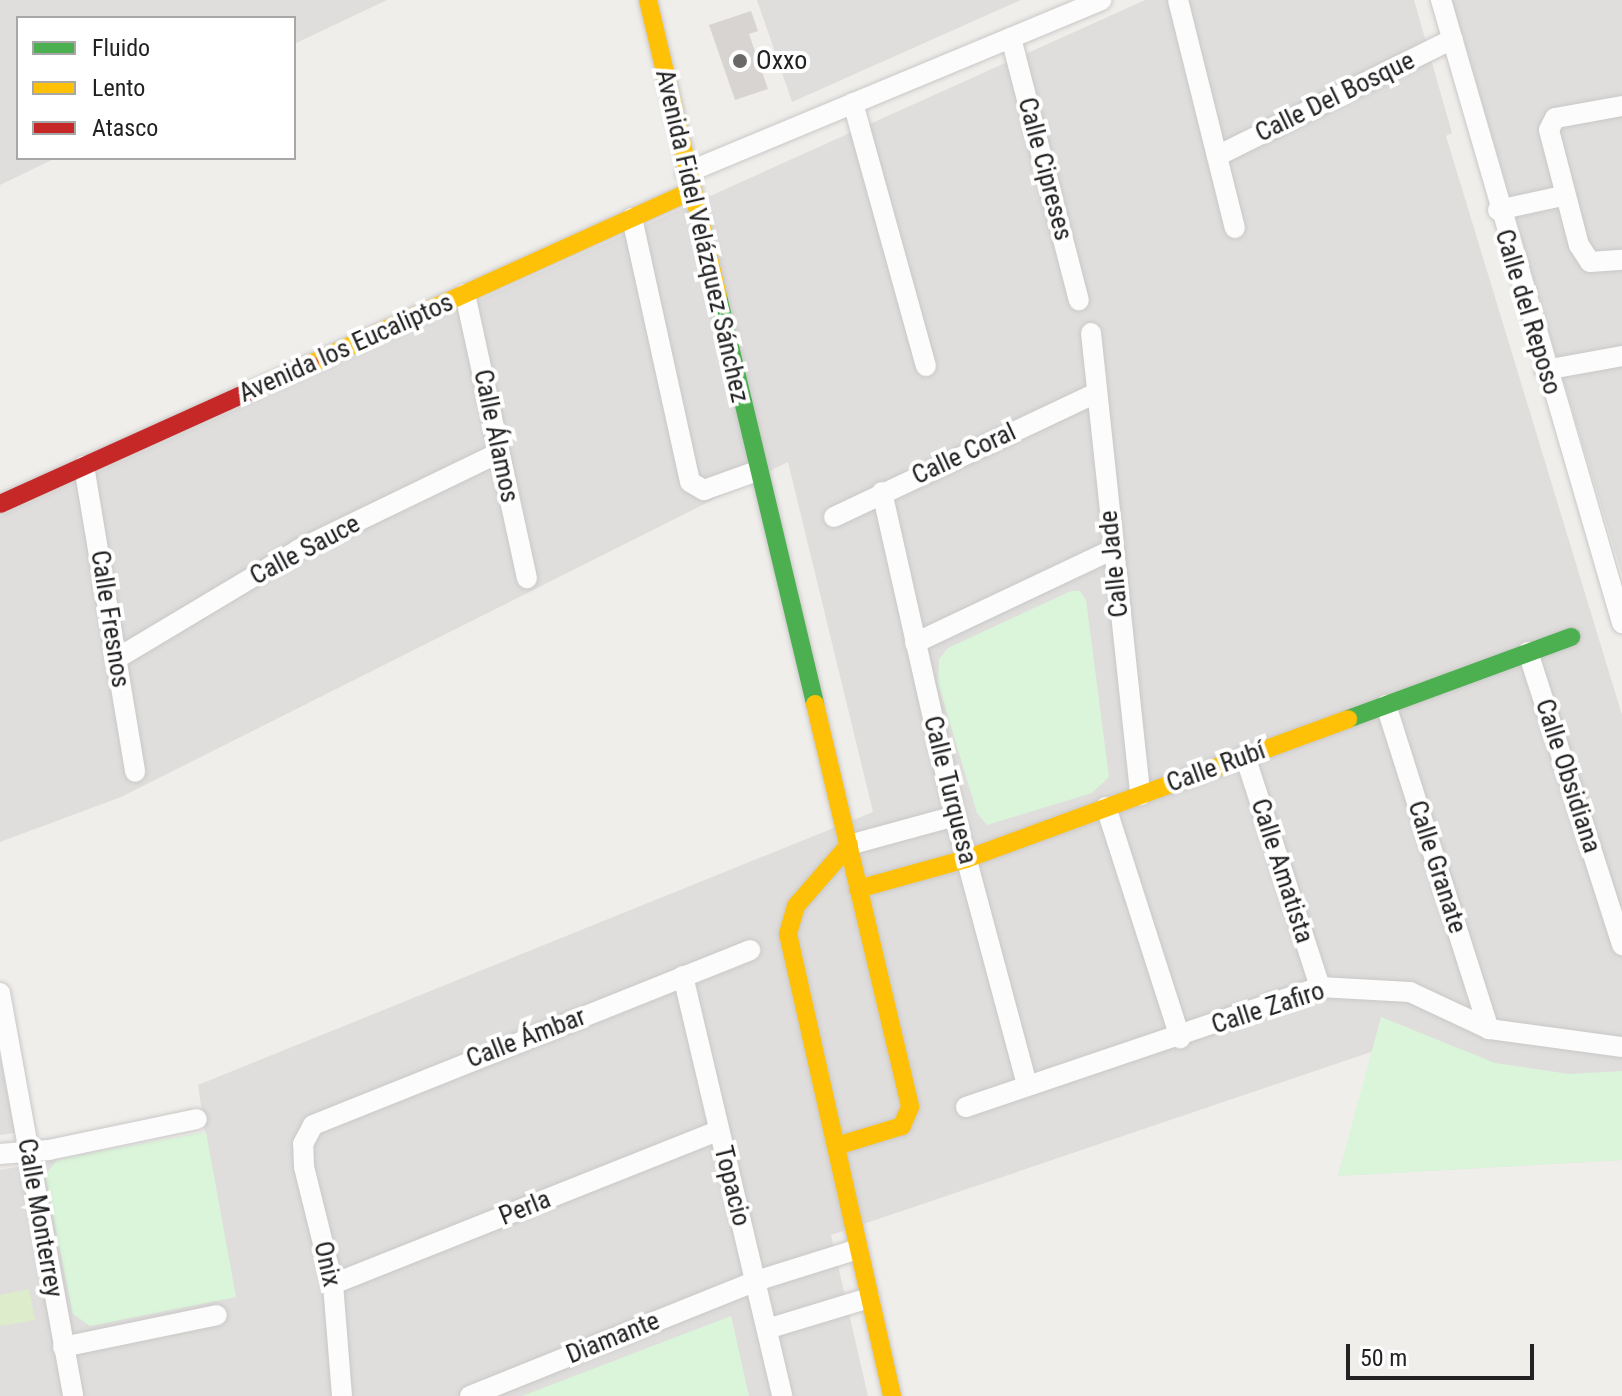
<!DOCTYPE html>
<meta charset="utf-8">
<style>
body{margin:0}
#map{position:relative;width:1622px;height:1396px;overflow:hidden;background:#f0eeeb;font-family:"Roboto Condensed",sans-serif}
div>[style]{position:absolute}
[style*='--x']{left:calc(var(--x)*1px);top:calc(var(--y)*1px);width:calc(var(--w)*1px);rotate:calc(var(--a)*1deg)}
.residential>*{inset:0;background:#dfdedc}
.grass>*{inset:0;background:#ddeccb}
.park>*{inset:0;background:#daf5da}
.building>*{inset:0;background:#d7d4d2}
.roads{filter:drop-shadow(0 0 2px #c9c8c7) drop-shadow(0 0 2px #c9c8c7)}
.street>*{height:20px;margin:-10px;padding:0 10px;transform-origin:10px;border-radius:10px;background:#fdfcfc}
.fast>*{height:18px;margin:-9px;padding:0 9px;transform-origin:9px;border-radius:9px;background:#4caf50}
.slow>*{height:18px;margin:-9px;padding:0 9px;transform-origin:9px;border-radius:9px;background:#ffc107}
.jam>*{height:18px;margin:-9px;padding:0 9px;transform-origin:9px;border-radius:9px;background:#c62828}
.dots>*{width:22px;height:22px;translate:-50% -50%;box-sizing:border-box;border:4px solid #fff;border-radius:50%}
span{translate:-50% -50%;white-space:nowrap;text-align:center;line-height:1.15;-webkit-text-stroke:8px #fff;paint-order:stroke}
.poi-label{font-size:26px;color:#222}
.left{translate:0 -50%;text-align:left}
.street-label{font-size:26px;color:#222}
.legend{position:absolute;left:16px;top:16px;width:280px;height:144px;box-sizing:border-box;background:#fff;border:2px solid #a7a7a7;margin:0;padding:10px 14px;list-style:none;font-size:24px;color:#222}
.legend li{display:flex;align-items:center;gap:16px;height:40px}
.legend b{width:40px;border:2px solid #a7a7a7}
.scale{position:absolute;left:1346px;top:1344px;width:188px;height:36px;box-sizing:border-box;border:4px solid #222;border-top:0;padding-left:10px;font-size:24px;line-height:28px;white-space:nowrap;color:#222;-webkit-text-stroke:6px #fff;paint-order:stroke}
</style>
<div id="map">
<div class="residential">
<div style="clip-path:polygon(0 0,387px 0,294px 44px,294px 18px,18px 18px,18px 158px,56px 158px,0 185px)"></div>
<div style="clip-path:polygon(757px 0,1021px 0,792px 102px)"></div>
<div style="clip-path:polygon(1145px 0,1414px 0,1452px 133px,1446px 136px,1622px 715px,1622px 1160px,1338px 1176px,1374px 1051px,831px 1235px,868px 1396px,0 1396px,0 1170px,205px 1132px,198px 1085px,873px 812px,788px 462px,121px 797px,0 842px,0 516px)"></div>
<div style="clip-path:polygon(1452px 0,1622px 0,1622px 574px,1563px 380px)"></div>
<div style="clip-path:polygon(0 1056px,15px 1133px,0 1135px)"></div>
</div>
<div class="grass">
<div style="clip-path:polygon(29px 1289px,35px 1320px,0 1326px,0 1295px)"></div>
</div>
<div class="park">
<div style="clip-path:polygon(1071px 591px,1080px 591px,1086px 600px,1109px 777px,1092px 793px,987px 825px,977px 813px,938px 683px,939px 659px,948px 648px)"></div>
<div style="clip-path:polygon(1381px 1017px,1495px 1063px,1569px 1074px,1622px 1071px,1622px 1160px,1338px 1176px)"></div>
<div style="clip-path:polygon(206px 1132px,236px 1297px,90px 1326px,73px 1314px,45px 1175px,58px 1159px)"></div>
<div style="clip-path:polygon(731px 1316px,749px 1396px,522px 1396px)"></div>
</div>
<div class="building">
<div style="clip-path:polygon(751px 11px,758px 31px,749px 34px,768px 89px,735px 100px,709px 25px)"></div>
</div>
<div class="roads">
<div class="street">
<div style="--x:1178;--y:0;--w:235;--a:76"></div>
<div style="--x:1441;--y:0;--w:649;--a:73.8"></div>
<div style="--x:1011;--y:38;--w:271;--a:75.5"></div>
<div style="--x:853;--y:103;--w:273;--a:74.5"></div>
<div style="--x:1622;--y:106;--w:68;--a:169.8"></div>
<div style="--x:1555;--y:118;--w:13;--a:117"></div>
<div style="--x:1549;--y:130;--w:119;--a:75.4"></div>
<div style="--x:1579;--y:245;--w:20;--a:57"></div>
<div style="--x:1590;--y:262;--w:32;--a:-4"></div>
<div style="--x:1217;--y:156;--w:263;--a:-26.4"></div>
<div style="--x:686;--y:173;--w:450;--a:-22.6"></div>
<div style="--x:1498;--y:210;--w:66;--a:-12.3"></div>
<div style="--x:632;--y:218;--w:270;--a:77.6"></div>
<div style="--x:690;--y:482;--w:16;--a:30"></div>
<div style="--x:704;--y:490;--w:56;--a:-19.7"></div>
<div style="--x:465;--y:294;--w:291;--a:77.7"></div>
<div style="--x:1091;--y:333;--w:465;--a:83.9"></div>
<div style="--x:1545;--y:370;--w:78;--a:-10.3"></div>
<div style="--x:84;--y:466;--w:310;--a:80.5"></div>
<div style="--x:882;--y:492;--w:332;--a:77.3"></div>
<div style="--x:955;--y:816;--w:278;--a:75"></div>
<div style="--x:834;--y:517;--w:290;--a:-25.3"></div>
<div style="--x:915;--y:643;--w:218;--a:-25.3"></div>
<div style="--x:1528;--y:652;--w:308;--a:72.2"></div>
<div style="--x:116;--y:659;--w:212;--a:-30.9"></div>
<div style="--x:298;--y:550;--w:223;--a:-25.8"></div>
<div style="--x:1386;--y:705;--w:340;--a:72.4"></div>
<div style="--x:1245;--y:756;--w:243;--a:72"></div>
<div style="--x:1106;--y:807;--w:243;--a:72.2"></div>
<div style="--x:849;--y:845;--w:110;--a:-15.3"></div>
<div style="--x:683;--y:976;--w:432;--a:76.7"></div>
<div style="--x:0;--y:993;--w:410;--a:79.7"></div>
<div style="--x:966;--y:1107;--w:374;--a:-18.7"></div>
<div style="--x:1320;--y:987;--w:90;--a:3.2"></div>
<div style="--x:1410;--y:992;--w:87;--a:25.1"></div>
<div style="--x:1489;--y:1029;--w:134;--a:7.7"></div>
<div style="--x:0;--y:1154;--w:49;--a:-4.7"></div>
<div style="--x:49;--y:1150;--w:151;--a:-11.8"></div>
<div style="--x:333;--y:1284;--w:414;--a:-21.7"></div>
<div style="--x:767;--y:1329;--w:107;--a:-16.9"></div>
<div style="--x:63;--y:1347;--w:157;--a:-11.7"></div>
<div style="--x:342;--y:1396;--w:112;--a:-94.6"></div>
<div style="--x:333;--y:1284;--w:121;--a:-103.9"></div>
<div style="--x:304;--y:1167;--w:23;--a:-92"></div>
<div style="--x:303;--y:1144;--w:21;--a:-62"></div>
<div style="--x:313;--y:1125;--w:471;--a:-21.8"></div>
<div style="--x:470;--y:1396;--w:308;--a:-21.9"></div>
<div style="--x:756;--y:1281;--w:107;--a:-17.4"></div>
</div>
<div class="fast">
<div style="--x:718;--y:296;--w:419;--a:76.6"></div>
<div style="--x:1348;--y:719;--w:238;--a:-20.2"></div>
</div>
<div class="slow">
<div style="--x:648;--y:0;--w:304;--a:76.7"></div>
<div style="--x:310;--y:364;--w:418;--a:-24.4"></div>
<div style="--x:815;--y:704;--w:414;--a:76.7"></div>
<div style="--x:910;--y:1107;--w:21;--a:113"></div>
<div style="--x:902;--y:1126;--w:69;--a:163.1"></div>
<div style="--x:849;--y:845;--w:81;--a:131"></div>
<div style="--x:796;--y:906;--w:29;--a:106"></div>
<div style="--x:788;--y:934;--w:474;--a:77.3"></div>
<div style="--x:858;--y:889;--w:112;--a:-15.5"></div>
<div style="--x:966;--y:859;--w:407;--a:-20.1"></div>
</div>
<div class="jam">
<div style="--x:0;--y:504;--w:340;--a:-24.3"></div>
</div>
</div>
<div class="dots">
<div style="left:740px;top:61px;background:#6a6968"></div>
</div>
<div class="poi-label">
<span class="left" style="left:756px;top:61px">Oxxo</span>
</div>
<div class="street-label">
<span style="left:1335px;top:97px;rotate:-26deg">Calle Del Bosque</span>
<span style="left:1045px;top:169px;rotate:75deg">Calle Cipreses</span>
<span style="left:702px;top:236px;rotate:77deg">Avenida Fidel Velázquez Sánchez</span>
<span style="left:1528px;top:312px;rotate:73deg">Calle del Reposo</span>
<span style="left:346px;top:348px;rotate:-24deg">Avenida los Eucaliptos</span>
<span style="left:496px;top:436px;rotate:78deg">Calle Álamos</span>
<span style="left:964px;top:454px;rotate:-25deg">Calle Coral</span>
<span style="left:305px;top:550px;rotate:-28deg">Calle Sauce</span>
<span style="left:1114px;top:564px;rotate:-96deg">Calle Jade</span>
<span style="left:110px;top:619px;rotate:81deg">Calle Fresnos</span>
<span style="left:1216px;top:767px;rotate:-20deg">Calle Rubí</span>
<span style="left:1568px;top:776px;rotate:72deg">Calle Obsidiana</span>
<span style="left:950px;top:790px;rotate:76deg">Calle Turquesa</span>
<span style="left:1437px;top:867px;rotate:72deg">Calle Granate</span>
<span style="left:1282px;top:871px;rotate:72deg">Calle Amatista</span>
<span style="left:1268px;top:1008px;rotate:-18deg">Calle Zafiro</span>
<span style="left:526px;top:1038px;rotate:-21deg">Calle Ámbar</span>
<span style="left:732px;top:1186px;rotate:76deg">Topacio</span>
<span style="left:525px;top:1208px;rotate:-22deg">Perla</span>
<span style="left:40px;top:1218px;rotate:80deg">Calle Monterrey</span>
<span style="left:327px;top:1264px;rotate:77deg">Onix</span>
<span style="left:613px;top:1338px;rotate:-22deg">Diamante</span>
</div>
<ul class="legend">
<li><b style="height:10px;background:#4caf50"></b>Fluido</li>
<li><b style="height:10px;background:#ffc107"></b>Lento</li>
<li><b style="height:10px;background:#c62828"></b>Atasco</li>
</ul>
<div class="scale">50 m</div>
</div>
